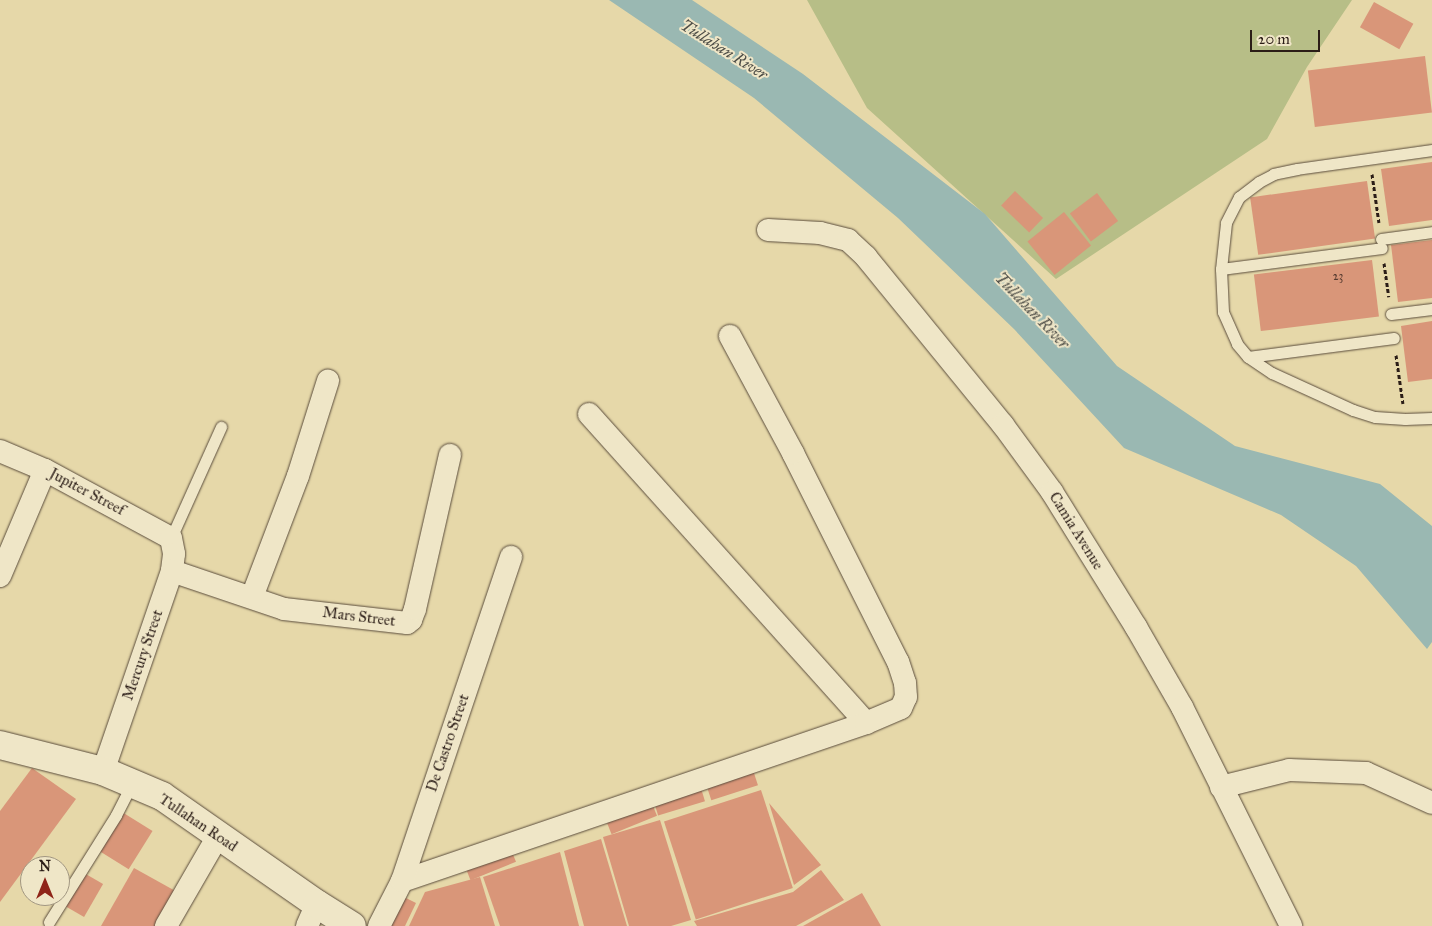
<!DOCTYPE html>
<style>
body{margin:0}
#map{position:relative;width:1432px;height:926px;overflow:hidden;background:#e6d8a9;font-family:"IM FELL Great Primer",serif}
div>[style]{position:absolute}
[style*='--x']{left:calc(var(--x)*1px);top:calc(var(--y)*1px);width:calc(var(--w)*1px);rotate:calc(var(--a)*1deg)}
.green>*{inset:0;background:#b7be87}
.water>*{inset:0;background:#9ab8b2}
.building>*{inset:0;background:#d99679;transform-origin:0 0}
.path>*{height:3px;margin-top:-1.5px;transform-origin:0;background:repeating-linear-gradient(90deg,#2b1d17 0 4px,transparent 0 6.5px)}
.roads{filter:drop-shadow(0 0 1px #5a4c3c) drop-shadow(0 0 1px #5a4c3c)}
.lane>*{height:11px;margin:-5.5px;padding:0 5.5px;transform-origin:5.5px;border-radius:5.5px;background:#efe6c7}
.street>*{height:22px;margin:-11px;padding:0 11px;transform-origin:11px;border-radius:11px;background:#efe6c7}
.secondary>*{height:28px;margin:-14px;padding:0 14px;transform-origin:14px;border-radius:14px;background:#efe6c7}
span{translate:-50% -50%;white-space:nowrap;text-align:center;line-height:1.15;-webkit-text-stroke:4px #efe6c7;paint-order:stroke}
.number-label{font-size:12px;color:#563b30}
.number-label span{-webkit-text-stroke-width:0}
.street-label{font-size:15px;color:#2b1d17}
.water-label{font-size:16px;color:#4c4c46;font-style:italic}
.north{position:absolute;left:20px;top:856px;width:50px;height:50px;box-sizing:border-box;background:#efe6c7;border:1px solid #a19681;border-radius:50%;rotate:0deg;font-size:14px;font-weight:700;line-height:20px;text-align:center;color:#2b1d17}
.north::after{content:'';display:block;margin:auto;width:18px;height:22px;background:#8f2418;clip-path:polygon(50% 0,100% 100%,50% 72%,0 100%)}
.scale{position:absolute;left:1250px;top:30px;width:70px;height:22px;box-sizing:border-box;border:2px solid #2b1d17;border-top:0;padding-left:6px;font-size:15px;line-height:18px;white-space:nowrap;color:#2b1d17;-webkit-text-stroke:4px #efe6c7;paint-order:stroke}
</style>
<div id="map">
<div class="green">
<div style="clip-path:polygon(807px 0,1352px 0,1307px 67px,1267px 139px,1056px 279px,867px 108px)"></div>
</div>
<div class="water">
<div style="clip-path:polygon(609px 0,692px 0,803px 74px,985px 214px,1117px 366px,1235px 446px,1380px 484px,1432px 526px,1432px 642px,1427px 649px,1356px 566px,1281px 515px,1124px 448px,1014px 329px,898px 218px,754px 98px)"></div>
</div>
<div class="building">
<div style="left:1374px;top:2px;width:45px;height:29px;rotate:29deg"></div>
<div style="left:1425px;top:56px;width:57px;height:118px;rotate:83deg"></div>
<div style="clip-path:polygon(1432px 162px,1432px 220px,1389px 226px,1381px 169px)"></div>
<div style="left:1367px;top:181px;width:58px;height:118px;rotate:82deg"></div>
<div style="left:1015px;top:191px;width:39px;height:20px;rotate:44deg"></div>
<div style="left:1097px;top:193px;width:35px;height:34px;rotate:53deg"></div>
<div style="left:1064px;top:212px;width:43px;height:47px;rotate:51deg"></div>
<div style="clip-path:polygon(1432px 240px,1432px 298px,1398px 302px,1391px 245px)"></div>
<div style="left:1372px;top:260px;width:57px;height:119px;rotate:83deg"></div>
<div style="clip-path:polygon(1432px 321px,1432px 379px,1408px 382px,1401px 326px)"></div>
<div style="clip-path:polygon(32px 768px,76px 799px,0 902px,0 811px)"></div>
<div style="left:753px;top:770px;width:16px;height:49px;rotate:72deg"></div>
<div style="left:700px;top:785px;width:17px;height:49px;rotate:73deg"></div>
<div style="left:761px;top:790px;width:103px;height:102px;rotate:72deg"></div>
<div style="left:651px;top:801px;width:16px;height:49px;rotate:68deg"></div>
<div style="clip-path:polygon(769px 803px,821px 865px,794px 885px)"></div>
<div style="left:122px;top:812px;width:36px;height:45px;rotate:32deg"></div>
<div style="clip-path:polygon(660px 820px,691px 920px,671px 926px,629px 926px,603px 837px)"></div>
<div style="clip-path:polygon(601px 839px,627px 926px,584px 926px,564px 851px)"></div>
<div style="left:510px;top:847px;width:16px;height:49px;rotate:68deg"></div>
<div style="clip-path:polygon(560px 852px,579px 926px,500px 926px,483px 877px)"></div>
<div style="clip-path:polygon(134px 868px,179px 893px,160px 926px,101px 926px)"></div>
<div style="clip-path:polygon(821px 870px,844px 900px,796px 926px,697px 926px,694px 921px,793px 892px)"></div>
<div style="left:84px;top:873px;width:22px;height:38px;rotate:30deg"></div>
<div style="clip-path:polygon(480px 877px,495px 926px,409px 926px,425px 892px)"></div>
<div style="clip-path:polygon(862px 893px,881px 926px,803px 926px)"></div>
<div style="clip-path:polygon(402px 896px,416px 903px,405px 926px,388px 926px)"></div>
</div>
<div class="path">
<div style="--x:1372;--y:174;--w:49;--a:81.9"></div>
<div style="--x:1384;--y:263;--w:34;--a:82"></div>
<div style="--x:1396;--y:355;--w:49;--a:81.9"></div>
</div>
<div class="roads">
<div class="lane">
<div style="--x:1432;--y:150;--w:136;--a:172"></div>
<div style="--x:1297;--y:169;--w:24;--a:168"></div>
<div style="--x:1274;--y:174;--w:17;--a:152"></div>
<div style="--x:1259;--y:182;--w:25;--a:143"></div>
<div style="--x:1239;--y:197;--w:29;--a:117"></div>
<div style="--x:1226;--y:223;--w:46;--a:96.2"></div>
<div style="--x:1221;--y:269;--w:43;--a:87.3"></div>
<div style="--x:1223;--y:312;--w:35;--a:66"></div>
<div style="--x:1237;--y:344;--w:17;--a:50"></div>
<div style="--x:1248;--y:357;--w:29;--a:34"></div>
<div style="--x:1272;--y:373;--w:89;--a:24.6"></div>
<div style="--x:1353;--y:410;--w:23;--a:18"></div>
<div style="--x:1375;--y:417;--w:30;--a:4"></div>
<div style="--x:1405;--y:419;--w:27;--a:-2"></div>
<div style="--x:1381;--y:239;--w:51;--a:-7.8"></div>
<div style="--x:1221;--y:269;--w:162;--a:-7.4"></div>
<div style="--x:1391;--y:314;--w:41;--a:-7"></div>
<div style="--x:1248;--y:357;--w:147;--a:-7.4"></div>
<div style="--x:171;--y:538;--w:122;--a:-65.8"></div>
<div style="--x:49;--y:922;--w:126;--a:-57.9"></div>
<div style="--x:116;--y:815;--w:35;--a:-63"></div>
</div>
<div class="street">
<div style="--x:768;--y:230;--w:52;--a:3.3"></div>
<div style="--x:820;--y:233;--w:29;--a:14"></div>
<div style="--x:848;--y:240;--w:25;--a:43"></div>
<div style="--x:866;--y:257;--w:217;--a:50.8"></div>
<div style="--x:1003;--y:425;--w:83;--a:53.8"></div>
<div style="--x:1052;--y:492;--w:159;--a:58.1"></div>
<div style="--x:1136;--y:627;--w:92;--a:60.1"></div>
<div style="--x:1182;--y:707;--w:245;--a:63.5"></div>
<div style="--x:589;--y:414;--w:415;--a:48.1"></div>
<div style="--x:0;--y:451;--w:49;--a:22.9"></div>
<div style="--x:45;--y:470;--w:143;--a:28.4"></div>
<div style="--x:171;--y:538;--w:16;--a:79"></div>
<div style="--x:174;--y:554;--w:17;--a:97"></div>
<div style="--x:172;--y:571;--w:212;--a:109"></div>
<div style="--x:172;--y:571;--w:118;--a:18.7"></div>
<div style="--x:284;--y:609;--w:124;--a:6.5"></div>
<div style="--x:407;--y:623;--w:5;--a:-37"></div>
<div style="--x:411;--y:620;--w:12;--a:-70"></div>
<div style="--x:415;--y:609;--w:158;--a:-77.2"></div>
<div style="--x:0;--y:576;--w:115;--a:-67"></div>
<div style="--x:252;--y:597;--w:129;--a:-69.2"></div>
<div style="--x:298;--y:476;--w:100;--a:-72.5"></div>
<div style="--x:1221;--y:787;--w:70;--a:-14"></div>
<div style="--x:1289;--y:770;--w:77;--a:2.2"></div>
<div style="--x:1366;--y:773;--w:72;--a:24.4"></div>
<div style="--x:402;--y:881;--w:490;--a:-18.8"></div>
<div style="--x:866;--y:723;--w:38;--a:-23"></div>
<div style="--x:901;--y:708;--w:12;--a:-66"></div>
<div style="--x:906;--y:697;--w:14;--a:-94"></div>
<div style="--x:905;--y:683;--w:22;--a:-108"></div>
<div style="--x:898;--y:662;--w:234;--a:-116.7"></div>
<div style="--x:793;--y:453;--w:133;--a:-118.3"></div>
<div style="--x:166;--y:926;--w:104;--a:-60"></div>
<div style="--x:307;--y:926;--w:24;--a:-66"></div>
<div style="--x:379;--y:926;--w:51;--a:-62.9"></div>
<div style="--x:402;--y:881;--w:342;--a:-71.4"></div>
</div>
<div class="secondary">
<div style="--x:0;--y:745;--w:106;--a:14.2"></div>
<div style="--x:103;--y:771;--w:64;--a:23"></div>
<div style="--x:162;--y:796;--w:189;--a:34.9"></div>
<div style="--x:317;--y:904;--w:41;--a:32.2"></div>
</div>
</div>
<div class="number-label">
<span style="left:1338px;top:277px">23</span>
</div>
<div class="street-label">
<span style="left:87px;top:492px;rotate:28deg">Jupiter Streef</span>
<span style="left:1076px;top:531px;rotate:58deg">Camia Avenue</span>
<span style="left:359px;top:617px;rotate:7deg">Mars Street</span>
<span style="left:143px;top:655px;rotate:-71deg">Mercury Street</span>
<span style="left:448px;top:743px;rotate:-71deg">De Castro Street</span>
<span style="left:198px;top:823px;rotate:34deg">Tullahan Road</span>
</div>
<div class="water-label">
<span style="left:724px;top:50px;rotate:32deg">Tullahan River</span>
<span style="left:1032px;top:311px;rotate:46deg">Tullahan River</span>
</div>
<div class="north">N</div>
<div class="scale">20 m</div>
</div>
